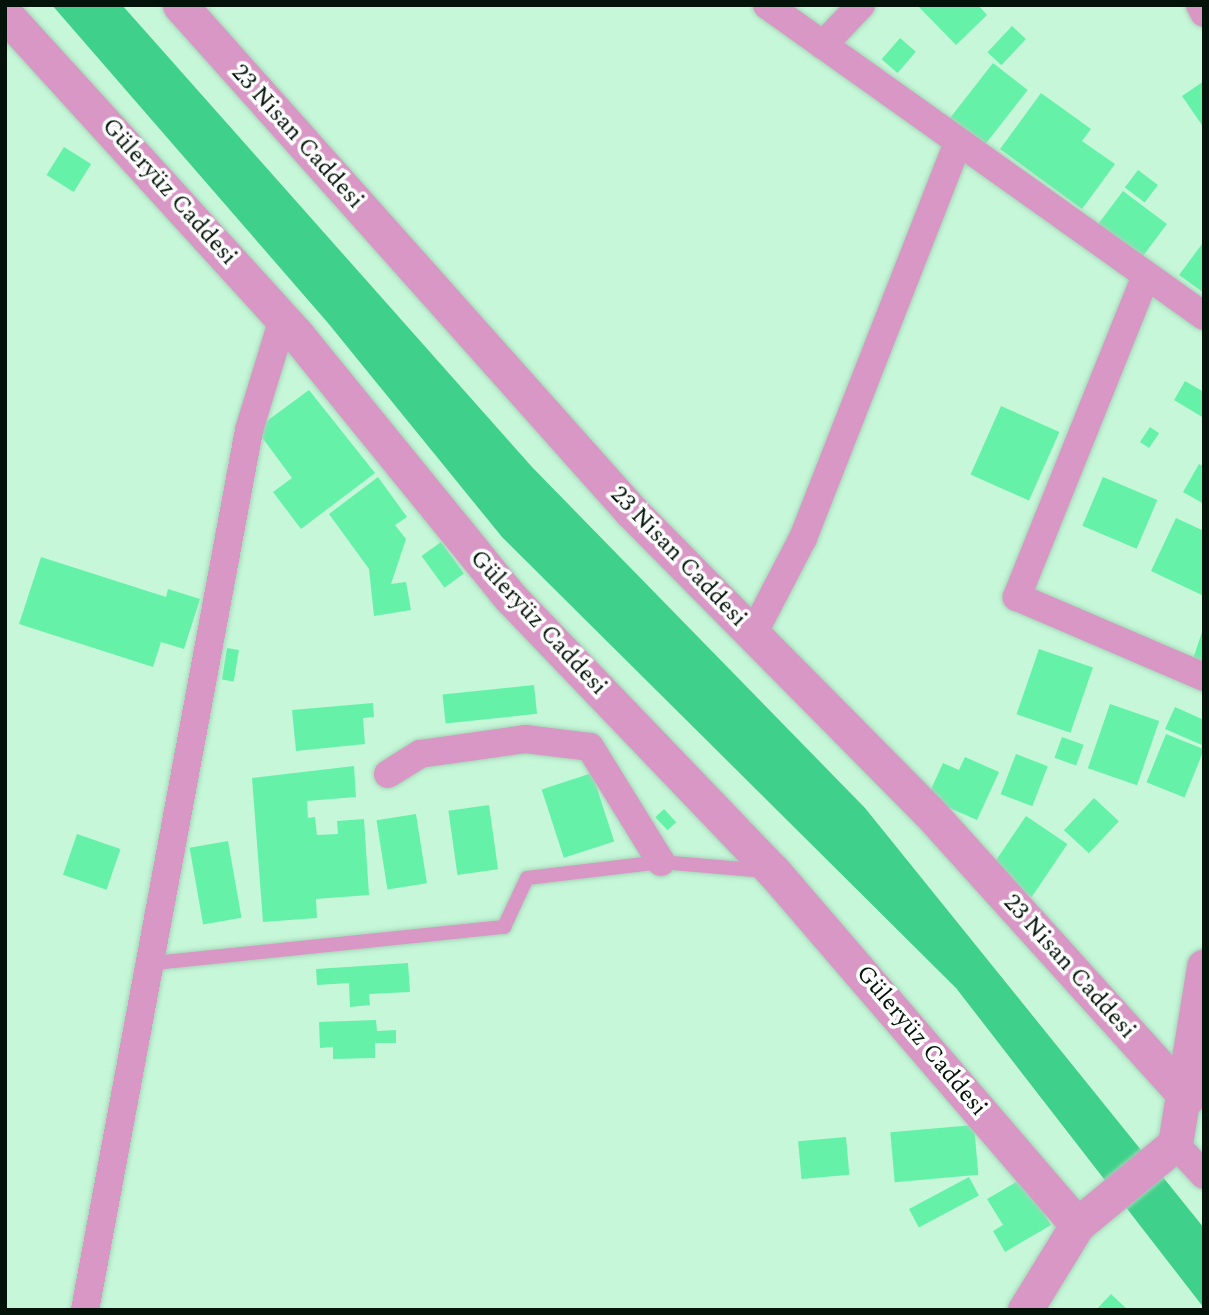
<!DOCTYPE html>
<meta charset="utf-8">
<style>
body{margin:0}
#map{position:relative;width:1209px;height:1315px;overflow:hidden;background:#c6f7d9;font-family:Spectral,serif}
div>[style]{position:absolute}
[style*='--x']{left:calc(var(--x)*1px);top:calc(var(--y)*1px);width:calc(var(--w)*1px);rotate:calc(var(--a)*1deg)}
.water>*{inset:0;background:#3fd08b}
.building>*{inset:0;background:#66f1a9;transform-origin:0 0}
.roads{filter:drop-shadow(0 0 2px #a7d3b8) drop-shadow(0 0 2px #a7d3b8)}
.service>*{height:14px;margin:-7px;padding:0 7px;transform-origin:7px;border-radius:7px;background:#d897c5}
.minor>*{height:28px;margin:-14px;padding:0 14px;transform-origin:14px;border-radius:14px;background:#d897c5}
.tertiary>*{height:35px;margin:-17.5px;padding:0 17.5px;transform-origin:17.5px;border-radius:17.5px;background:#d897c5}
span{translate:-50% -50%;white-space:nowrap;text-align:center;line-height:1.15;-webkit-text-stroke:7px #fff;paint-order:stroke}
.street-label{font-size:24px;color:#031309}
.frame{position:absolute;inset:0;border:7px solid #031309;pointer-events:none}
</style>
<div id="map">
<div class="water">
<div style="clip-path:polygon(52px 5px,122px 5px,532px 467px,865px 808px,1204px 1228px,1204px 1308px,956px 988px,502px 537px,328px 323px)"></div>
</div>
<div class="building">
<div style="clip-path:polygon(917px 5px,978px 5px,987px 15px,956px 45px)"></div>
<div style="left:1012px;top:26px;width:19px;height:36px;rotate:43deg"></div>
<div style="left:900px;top:38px;width:21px;height:28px;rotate:41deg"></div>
<div style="left:993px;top:63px;width:44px;height:73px;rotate:38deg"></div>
<div style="clip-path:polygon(1204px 81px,1204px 128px,1182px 96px)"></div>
<div style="clip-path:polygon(1041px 93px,1091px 129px,1082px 141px,1115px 164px,1082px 209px,1000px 149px)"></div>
<div style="left:64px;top:147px;width:32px;height:33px;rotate:32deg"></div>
<div style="left:1138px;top:170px;width:25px;height:22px;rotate:37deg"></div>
<div style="left:1123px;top:191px;width:55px;height:44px;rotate:37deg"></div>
<div style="clip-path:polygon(1202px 244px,1204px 245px,1204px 293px,1179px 275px)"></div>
<div style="clip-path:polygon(1185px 381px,1204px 392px,1204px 418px,1174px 400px)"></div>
<div style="clip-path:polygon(309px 390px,375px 473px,301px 529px,273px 492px,292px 478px,256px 429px)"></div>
<div style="left:1001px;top:406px;width:64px;height:75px;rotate:24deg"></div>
<div style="left:1150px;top:427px;width:11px;height:18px;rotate:34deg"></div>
<div style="clip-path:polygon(1199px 464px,1204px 467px,1204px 504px,1183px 492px)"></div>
<div style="clip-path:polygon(378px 477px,407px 517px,395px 525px,406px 539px,391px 584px,406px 582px,411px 610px,374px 616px,369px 569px,329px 514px)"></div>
<div style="left:1103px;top:477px;width:59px;height:53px;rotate:23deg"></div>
<div style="clip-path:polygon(1176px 518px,1204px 531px,1204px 596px,1151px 571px)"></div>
<div style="left:441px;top:542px;width:39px;height:24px;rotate:54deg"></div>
<div style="clip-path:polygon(41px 557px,166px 597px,168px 589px,200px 599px,184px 649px,161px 642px,153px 667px,19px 624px)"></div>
<div style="clip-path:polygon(1203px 629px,1204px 629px,1204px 662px,1193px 659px)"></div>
<div style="left:227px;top:648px;width:12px;height:32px;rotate:9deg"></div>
<div style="left:1039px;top:649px;width:57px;height:69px;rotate:19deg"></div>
<div style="left:534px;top:685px;width:29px;height:92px;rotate:84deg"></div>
<div style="clip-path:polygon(373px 703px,374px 717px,363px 718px,365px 744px,296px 751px,292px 710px)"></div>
<div style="left:1110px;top:704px;width:52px;height:68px;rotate:19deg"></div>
<div style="clip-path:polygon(1175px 707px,1204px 720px,1202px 745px,1165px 729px)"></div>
<div style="left:1166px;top:734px;width:41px;height:52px;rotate:22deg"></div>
<div style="left:1062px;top:737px;width:23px;height:22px;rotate:20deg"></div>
<div style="left:1016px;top:754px;width:34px;height:43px;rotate:21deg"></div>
<div style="clip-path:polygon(965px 757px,999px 772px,977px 820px,927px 798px,943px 763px,959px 770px)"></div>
<div style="clip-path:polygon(354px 766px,356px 797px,307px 801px,308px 818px,315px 817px,317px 835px,338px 834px,337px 821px,364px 819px,369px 895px,316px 899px,317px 918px,263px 922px,252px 778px)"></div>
<div style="left:592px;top:773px;width:72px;height:53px;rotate:72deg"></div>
<div style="left:1094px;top:798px;width:34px;height:44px;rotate:43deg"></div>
<div style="left:489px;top:805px;width:65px;height:41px;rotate:82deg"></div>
<div style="left:664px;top:809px;width:18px;height:12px;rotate:47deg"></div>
<div style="left:416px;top:814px;width:70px;height:40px;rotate:81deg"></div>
<div style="left:1026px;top:816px;width:50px;height:64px;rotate:34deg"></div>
<div style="left:77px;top:834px;width:46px;height:43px;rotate:19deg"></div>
<div style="left:228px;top:841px;width:78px;height:39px;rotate:80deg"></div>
<div style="clip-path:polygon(408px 963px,410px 992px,369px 994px,370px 1005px,350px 1007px,349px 983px,317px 985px,316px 969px)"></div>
<div style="clip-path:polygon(376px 1020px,377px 1031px,396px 1030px,396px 1043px,375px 1043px,375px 1058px,333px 1059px,333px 1047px,320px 1048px,319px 1022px)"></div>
<div style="left:974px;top:1125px;width:50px;height:84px;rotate:85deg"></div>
<div style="left:846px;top:1137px;width:38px;height:48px;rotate:85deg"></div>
<div style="left:969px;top:1177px;width:21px;height:68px;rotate:62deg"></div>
<div style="clip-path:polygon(1023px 1178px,1051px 1225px,1005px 1252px,993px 1231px,1003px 1225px,987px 1199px)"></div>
<div style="clip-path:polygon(1111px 1294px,1128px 1310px,1096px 1310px)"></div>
</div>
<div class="roads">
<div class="service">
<div style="--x:154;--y:963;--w:352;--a:-5.9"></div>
<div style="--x:504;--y:927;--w:54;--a:-64.9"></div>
<div style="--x:527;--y:878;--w:135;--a:-6.8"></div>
<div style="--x:661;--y:862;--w:105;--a:4.9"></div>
</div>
<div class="minor">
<div style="--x:767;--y:5;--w:536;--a:35.44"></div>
<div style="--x:1200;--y:5;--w:9;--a:63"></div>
<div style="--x:823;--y:45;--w:55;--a:-46.5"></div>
<div style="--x:1145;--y:278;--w:344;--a:111.9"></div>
<div style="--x:1017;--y:597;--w:203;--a:23.2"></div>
<div style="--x:753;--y:634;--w:108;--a:-62.5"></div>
<div style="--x:803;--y:538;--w:424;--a:-68.6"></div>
<div style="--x:388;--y:774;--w:38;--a:-32"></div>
<div style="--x:420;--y:754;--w:106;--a:-8.1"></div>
<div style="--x:525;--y:739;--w:65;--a:7"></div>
<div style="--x:590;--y:747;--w:135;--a:58.3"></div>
<div style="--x:1175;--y:1144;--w:42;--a:46.9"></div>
<div style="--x:85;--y:1310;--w:895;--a:-79.44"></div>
<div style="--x:249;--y:430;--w:116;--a:-73"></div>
</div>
<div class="tertiary">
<div style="--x:180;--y:5;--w:678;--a:48.29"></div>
<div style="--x:631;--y:511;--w:424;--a:45.3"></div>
<div style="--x:929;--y:812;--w:385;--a:47.9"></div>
<div style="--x:5;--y:14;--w:434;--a:47.7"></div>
<div style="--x:297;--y:335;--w:338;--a:50.9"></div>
<div style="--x:510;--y:597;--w:380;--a:46.2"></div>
<div style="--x:773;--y:871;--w:467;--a:49.3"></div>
<div style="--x:1025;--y:1310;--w:100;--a:-58.5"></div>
<div style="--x:1077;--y:1225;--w:127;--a:-39.6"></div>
<div style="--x:1175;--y:1144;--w:180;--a:-80.7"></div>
</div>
</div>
<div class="street-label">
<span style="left:297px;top:137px;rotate:48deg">23 Nisan Caddesi</span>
<span style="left:169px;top:192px;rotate:48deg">Güleryüz Caddesi</span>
<span style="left:678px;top:557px;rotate:46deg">23 Nisan Caddesi</span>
<span style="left:538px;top:623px;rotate:47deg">Güleryüz Caddesi</span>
<span style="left:1069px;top:967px;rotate:48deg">23 Nisan Caddesi</span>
<span style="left:921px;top:1041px;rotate:50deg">Güleryüz Caddesi</span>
</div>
<div class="frame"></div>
</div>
